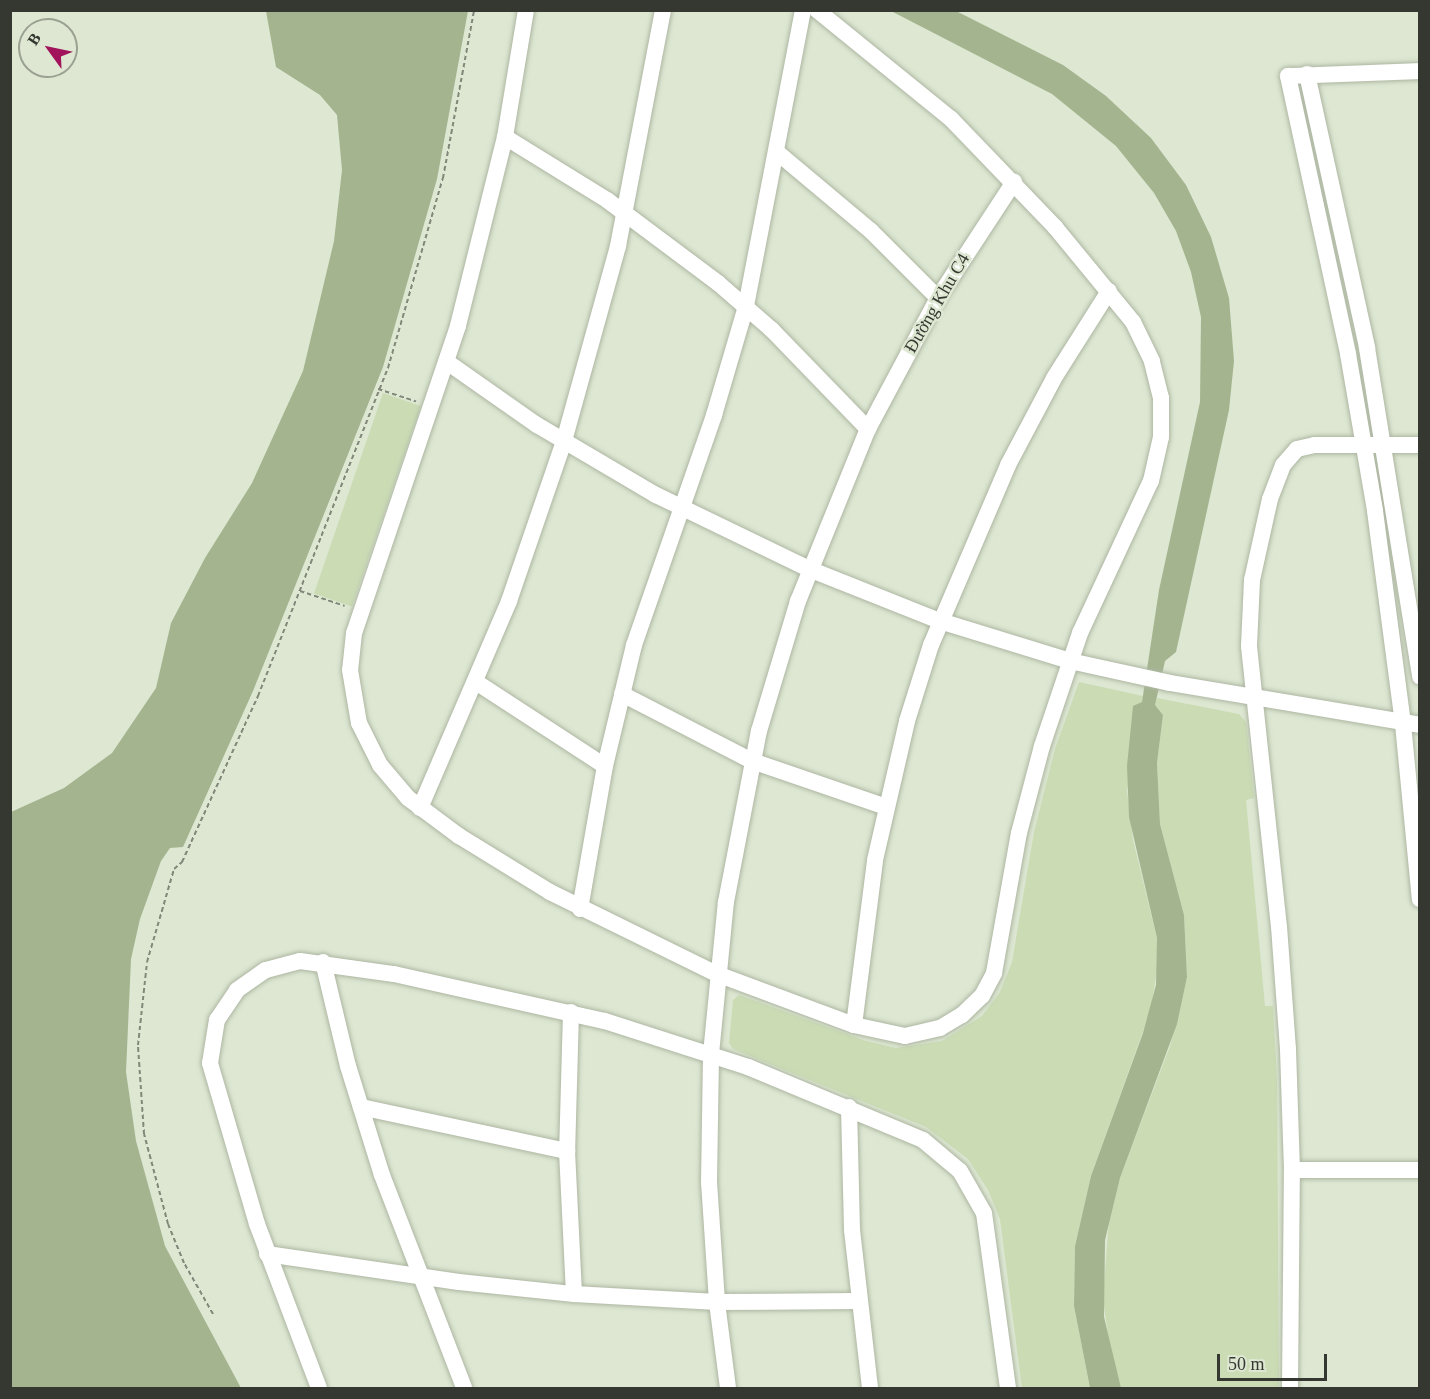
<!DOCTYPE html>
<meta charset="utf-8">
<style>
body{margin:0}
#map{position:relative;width:1430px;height:1399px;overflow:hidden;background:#dde7d2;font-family:Georgia,serif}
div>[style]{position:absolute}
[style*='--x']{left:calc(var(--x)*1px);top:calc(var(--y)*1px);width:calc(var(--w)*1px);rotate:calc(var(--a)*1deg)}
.green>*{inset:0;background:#cbdcb5;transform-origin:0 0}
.water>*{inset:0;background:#a4b48f}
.path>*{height:2px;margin-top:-1px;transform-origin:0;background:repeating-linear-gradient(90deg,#818779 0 4.5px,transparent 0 7.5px)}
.roads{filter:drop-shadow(0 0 2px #adb6a2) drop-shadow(0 0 2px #adb6a2)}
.minor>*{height:16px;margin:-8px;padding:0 8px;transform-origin:8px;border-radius:8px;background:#fff}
span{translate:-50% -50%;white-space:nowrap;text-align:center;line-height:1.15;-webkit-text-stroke:5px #dde7d2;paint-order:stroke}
.street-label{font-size:18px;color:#353830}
.frame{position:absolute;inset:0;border:12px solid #353830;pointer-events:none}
.north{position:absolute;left:18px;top:18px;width:60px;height:60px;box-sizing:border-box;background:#dde7d2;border:2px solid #9aa191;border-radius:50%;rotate:303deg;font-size:16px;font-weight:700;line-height:24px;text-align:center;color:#353830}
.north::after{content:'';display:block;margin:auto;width:21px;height:27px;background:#a1135a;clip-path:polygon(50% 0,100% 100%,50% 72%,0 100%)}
.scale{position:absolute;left:1217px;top:1354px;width:110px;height:27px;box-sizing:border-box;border:3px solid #353830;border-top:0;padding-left:8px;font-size:18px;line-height:21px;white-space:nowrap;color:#353830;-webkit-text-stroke:4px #dde7d2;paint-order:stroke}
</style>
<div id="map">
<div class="green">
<div style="left:383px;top:393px;width:40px;height:212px;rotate:19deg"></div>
<div style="clip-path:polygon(1079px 682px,1143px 696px,1127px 791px,1133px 840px,1157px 938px,1158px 963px,1151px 1009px,1091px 1176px,1075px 1246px,1074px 1306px,1090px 1388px,1022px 1388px,1000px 1219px,988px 1190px,968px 1159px,926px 1127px,733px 1049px,729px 1043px,733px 1000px,739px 995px,866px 1041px,896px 1048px,942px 1041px,982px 1016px,1000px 992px,1012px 962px,1034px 832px,1055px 749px)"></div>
<div style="clip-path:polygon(1157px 698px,1239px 714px,1246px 722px,1254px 798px,1246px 800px,1265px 1006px,1273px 1006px,1277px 1078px,1279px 1388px,1121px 1388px,1110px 1350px,1103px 1298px,1109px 1221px,1120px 1178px,1170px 1046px,1187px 977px,1184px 915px,1160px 824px,1157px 763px,1163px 715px,1155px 705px)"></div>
</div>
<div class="water">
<div style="clip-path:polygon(266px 11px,468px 11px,437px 179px,383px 367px,253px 691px,183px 847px,170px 848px,161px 861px,140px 919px,131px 959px,126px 1072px,136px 1141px,165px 1246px,241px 1388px,11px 1388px,11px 812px,64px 788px,112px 753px,156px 688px,171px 623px,205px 558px,252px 483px,303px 371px,334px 241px,342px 170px,337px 115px,320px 95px,276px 67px)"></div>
<div style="clip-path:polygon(891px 11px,956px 11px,1063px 65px,1106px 96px,1151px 138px,1186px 185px,1211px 237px,1229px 298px,1234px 361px,1229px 410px,1176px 652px,1165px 661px,1155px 705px,1163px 715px,1157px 763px,1160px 824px,1184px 915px,1187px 977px,1177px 1024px,1120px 1178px,1105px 1240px,1104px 1317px,1121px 1388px,1090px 1388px,1074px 1306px,1075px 1246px,1091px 1176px,1143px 1033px,1156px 985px,1157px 938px,1129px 817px,1127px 766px,1133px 706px,1142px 702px,1159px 590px,1200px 402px,1201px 317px,1191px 272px,1176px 231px,1154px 193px,1116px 146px,1052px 94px)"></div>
</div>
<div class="path">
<div style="--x:378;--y:389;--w:40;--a:18"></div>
<div style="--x:300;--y:591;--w:47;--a:18.4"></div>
<div style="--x:213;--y:1314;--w:59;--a:-119.6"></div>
<div style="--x:184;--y:1263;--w:42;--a:-112.3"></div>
<div style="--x:168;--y:1224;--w:93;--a:-104.9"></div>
<div style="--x:144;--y:1134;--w:89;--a:-93.9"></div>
<div style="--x:138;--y:1045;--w:83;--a:-83.8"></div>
<div style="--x:147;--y:962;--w:97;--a:-73.8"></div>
<div style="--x:174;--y:869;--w:11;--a:-41"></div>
<div style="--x:182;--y:862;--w:183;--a:-65.4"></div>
<div style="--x:258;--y:696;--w:353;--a:-68.4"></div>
<div style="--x:388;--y:368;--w:198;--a:-73.9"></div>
<div style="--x:443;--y:178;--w:171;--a:-79.5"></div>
</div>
<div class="roads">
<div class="minor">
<div style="--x:526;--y:10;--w:129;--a:99.4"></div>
<div style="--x:505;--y:137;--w:195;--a:104"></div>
<div style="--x:458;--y:326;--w:324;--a:108.7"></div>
<div style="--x:354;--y:633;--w:37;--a:96"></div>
<div style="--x:350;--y:670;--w:54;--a:80.4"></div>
<div style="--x:359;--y:723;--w:47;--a:63.4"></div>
<div style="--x:380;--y:765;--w:43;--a:49.7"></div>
<div style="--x:408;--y:798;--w:64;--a:36.7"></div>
<div style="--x:459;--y:836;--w:107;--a:31.6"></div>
<div style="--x:550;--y:892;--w:186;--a:26.2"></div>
<div style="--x:717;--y:974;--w:146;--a:20.4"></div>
<div style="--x:854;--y:1025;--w:52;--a:12.2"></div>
<div style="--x:905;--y:1036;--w:36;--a:-13"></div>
<div style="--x:940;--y:1028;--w:26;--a:-31"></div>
<div style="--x:962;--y:1015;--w:28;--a:-44"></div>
<div style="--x:982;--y:996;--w:26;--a:-62"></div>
<div style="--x:994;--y:973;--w:142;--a:-79.9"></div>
<div style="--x:1019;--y:833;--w:90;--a:-75.2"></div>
<div style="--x:1042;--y:746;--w:119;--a:-71.4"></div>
<div style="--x:1080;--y:633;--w:168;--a:-65"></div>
<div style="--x:1151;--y:481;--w:45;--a:-77.2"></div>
<div style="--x:1161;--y:437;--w:39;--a:-90"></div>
<div style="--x:1161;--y:398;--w:38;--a:-104"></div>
<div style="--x:1152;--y:361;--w:43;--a:-116"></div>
<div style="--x:1133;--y:322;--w:123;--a:-129.4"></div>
<div style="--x:1055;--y:227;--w:150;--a:-133.9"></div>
<div style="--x:951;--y:119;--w:173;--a:-140.9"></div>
<div style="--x:1420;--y:71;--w:132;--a:177.8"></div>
<div style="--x:1288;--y:76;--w:284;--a:77.8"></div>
<div style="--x:1348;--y:354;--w:159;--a:80.2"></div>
<div style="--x:1375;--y:511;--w:215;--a:82.5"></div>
<div style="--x:1403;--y:724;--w:176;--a:84.5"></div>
<div style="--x:1307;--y:74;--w:280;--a:77.6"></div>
<div style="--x:1367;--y:348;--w:333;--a:80.8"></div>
<div style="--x:505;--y:137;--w:120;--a:31.7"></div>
<div style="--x:607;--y:200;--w:139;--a:36.8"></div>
<div style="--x:718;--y:283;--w:72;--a:41"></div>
<div style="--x:772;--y:330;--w:138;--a:45.9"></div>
<div style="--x:778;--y:153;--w:121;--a:40"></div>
<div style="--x:871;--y:231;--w:95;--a:45"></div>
<div style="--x:447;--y:362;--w:110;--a:35"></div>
<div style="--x:537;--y:425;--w:138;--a:30.5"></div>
<div style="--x:656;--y:495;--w:170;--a:25.8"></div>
<div style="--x:809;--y:569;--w:141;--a:21.7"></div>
<div style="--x:940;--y:621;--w:136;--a:17.1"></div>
<div style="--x:1070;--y:661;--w:102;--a:12.4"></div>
<div style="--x:1170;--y:683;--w:254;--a:9.5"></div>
<div style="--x:476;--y:682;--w:154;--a:33.1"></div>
<div style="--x:622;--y:694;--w:146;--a:27.3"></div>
<div style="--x:752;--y:761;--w:142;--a:18.9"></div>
<div style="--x:420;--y:808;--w:225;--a:-66.7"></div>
<div style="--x:509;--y:601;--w:169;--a:-71"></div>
<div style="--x:564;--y:441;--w:202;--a:-74.5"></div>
<div style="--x:618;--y:246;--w:240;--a:-79.2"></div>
<div style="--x:580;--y:909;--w:145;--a:-80.1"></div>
<div style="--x:605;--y:766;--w:124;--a:-76.5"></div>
<div style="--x:634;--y:645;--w:244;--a:-70.8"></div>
<div style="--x:714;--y:415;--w:114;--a:-73.6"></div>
<div style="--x:746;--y:306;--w:301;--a:-79.1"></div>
<div style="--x:323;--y:962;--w:107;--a:76.5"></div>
<div style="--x:348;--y:1066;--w:114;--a:72.7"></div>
<div style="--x:382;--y:1175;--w:228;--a:68.9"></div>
<div style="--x:571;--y:1012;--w:139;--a:91.6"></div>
<div style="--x:567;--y:1151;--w:143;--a:87.2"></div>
<div style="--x:854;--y:1025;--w:166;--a:-82.7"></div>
<div style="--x:875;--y:860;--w:143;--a:-77"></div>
<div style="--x:907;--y:721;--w:80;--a:-72.5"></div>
<div style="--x:931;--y:645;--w:196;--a:-66.8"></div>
<div style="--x:1008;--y:465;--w:98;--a:-62.1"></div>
<div style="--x:1054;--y:378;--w:103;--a:-57.7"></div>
<div style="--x:361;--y:1107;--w:211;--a:12.1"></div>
<div style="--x:849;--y:1107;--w:123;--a:88.6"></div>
<div style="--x:852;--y:1230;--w:159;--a:83.5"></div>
<div style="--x:1292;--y:1170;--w:128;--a:0"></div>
<div style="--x:267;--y:1254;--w:194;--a:8.3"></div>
<div style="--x:459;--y:1282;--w:116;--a:6"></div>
<div style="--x:574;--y:1294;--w:143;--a:3.2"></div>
<div style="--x:717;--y:1302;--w:141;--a:-0.4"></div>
<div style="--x:319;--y:1388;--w:175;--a:-110.7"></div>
<div style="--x:257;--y:1224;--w:168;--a:-106.3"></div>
<div style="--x:210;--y:1063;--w:44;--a:-80.8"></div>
<div style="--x:217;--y:1020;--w:36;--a:-56"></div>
<div style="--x:237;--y:990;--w:35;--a:-35"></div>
<div style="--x:266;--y:970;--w:35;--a:-15"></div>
<div style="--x:300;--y:961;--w:95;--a:7.9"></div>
<div style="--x:394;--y:974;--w:216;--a:12.6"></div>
<div style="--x:605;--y:1021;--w:150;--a:17.8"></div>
<div style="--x:748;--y:1067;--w:190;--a:22.6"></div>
<div style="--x:923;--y:1140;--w:48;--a:40"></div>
<div style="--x:960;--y:1171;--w:48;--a:60.3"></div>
<div style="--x:984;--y:1213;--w:177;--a:82.2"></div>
<div style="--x:728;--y:1388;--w:87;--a:-97.3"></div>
<div style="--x:717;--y:1302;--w:119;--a:-93.8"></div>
<div style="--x:709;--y:1183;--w:129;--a:-89.1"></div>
<div style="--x:711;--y:1054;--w:153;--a:-84.4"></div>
<div style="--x:726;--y:902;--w:174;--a:-79.1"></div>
<div style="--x:759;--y:731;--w:136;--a:-73.3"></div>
<div style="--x:798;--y:601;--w:186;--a:-67.9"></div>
<div style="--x:868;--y:429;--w:149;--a:-61.9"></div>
<div style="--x:938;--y:298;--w:139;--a:-56.8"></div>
<div style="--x:1290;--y:1388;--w:218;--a:-89.5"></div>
<div style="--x:1292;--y:1170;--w:121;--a:-91.9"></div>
<div style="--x:1288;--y:1049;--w:122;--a:-94.2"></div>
<div style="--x:1279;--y:927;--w:283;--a:-96.1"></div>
<div style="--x:1249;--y:646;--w:66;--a:-87.4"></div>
<div style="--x:1252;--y:580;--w:83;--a:-77.5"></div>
<div style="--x:1270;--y:499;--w:36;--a:-69"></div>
<div style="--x:1283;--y:465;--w:21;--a:-49"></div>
<div style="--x:1297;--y:449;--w:18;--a:-13"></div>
<div style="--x:1315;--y:445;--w:105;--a:0"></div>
</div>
</div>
<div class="street-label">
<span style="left:937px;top:303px;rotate:-60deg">Đường Khu C4</span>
</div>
<div class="frame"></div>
<div class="north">B</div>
<div class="scale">50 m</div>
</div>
